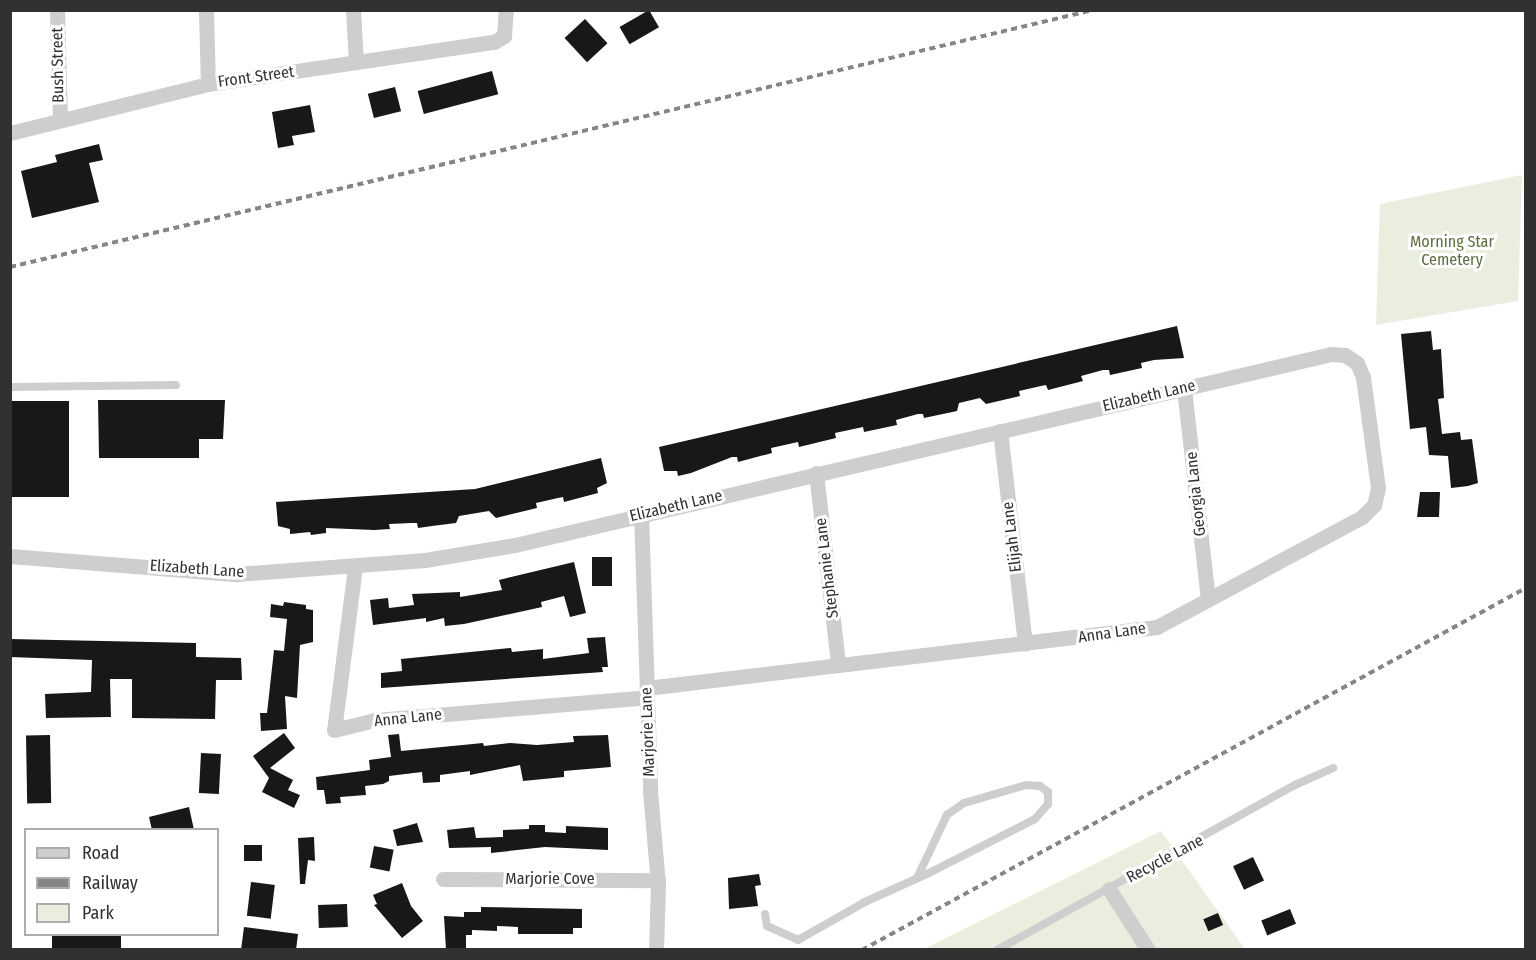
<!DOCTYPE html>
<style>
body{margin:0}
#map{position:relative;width:1536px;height:960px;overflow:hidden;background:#fff;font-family:"Fira Sans Condensed",sans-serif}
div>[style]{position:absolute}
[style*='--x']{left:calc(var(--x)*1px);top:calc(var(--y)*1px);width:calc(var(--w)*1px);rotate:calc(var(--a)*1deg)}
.green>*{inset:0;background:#e9eedf}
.building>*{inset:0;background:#181818;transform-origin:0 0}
.service>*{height:8px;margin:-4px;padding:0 4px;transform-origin:4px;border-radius:4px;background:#cecece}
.minor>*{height:15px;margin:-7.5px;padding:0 7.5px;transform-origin:7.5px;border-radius:7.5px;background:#cecece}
.rail>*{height:4px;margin-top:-2px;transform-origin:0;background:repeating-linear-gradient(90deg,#868686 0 6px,transparent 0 10.5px)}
span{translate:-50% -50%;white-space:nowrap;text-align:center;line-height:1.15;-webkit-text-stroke:6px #fff;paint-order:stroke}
.street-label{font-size:16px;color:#313131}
.park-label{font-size:16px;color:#5c6e3d}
.frame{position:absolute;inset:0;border:12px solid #313131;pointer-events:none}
.legend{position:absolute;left:24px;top:828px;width:195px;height:108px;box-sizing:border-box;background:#fff;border:2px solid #adadad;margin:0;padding:8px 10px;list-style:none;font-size:18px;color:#313131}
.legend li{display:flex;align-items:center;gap:12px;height:30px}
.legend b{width:30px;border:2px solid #adadad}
</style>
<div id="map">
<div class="green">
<div style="clip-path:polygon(1522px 175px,1518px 301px,1376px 325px,1380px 204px)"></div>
<div style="clip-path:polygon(1161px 831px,1245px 949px,922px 950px)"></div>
</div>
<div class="building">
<div style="left:649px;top:10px;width:20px;height:34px;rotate:60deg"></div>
<div style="left:585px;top:19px;width:33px;height:28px;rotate:47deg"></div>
<div style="left:492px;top:71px;width:24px;height:77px;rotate:75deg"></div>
<div style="left:395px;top:87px;width:25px;height:28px;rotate:76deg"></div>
<div style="clip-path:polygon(310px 105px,315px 132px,292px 136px,294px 145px,278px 148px,272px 112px)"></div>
<div style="clip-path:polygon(99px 144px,103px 160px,89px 163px,99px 202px,32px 218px,21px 171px,57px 162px,55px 155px)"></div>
<div style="clip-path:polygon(1177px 326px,1184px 358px,1154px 360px,1141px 363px,1142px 368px,1110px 375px,1109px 370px,1103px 370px,1081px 376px,1083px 381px,1048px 390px,1046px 385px,1041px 386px,1019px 391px,1020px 396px,986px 404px,980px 398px,959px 403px,957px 411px,924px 418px,923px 414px,918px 414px,896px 420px,897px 425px,864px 432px,863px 427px,835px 433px,836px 438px,799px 447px,798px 442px,771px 448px,772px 453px,738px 462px,737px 457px,732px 457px,691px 473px,678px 476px,677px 471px,664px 471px,659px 447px)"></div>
<div style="clip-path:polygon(1431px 331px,1433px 350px,1441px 349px,1444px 398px,1438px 399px,1442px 434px,1460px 432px,1461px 440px,1472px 439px,1478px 483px,1468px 486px,1451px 488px,1448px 456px,1429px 455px,1426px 427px,1410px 429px,1401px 334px)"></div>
<div style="clip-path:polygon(98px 400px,225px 400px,223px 439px,199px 439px,199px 458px,99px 458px)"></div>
<div style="left:10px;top:401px;width:59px;height:96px"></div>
<div style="clip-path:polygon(601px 458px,607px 483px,597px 488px,598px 493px,564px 502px,563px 497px,558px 498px,536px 503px,537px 508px,496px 518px,489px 511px,459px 516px,456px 523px,432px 526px,418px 528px,417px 523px,412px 523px,389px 524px,390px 529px,374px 530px,326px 528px,326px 533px,311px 535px,310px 532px,290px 534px,290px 529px,278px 526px,276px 502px,475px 489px)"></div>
<div style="clip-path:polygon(1420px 492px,1440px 492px,1439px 517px,1417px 517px)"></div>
<div style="left:592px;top:557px;width:20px;height:29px"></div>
<div style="clip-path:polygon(574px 562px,586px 613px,570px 617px,564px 596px,541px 602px,542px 607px,464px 624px,445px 626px,444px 618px,426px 622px,426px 618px,373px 625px,370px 600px,388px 598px,389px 608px,414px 605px,412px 594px,460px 592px,460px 597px,502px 590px,499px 580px)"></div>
<div style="clip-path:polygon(284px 602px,306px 605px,306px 609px,313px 610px,313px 642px,300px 645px,297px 698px,285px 696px,287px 729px,261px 731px,260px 713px,267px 713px,274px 650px,284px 651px,287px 619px,270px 617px,271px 604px,283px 606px)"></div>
<div style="clip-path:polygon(605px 637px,608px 667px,602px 667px,603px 672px,381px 688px,381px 673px,402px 671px,401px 659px,511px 648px,512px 652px,543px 649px,543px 659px,589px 653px,587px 638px)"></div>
<div style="clip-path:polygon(10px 639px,196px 643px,196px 657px,241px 658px,242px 680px,216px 680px,215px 719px,132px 718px,132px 679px,110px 679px,111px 717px,46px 718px,45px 694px,91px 692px,92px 660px,10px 657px)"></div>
<div style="clip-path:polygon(284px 733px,295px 748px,270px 768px,293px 780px,288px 790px,300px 795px,294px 808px,262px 792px,269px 778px,253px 756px)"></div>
<div style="clip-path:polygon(399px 734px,401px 751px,483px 743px,484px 746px,510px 743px,537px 745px,574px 742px,573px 736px,608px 735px,611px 767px,564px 771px,564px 777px,523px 781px,520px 765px,470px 775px,470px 771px,440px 775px,440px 782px,423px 783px,422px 772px,389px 776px,389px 781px,383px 784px,365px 786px,366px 795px,340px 797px,341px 803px,326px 804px,324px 790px,317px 790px,316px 777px,370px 770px,369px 760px,391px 757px,388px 735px)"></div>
<div style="left:50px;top:735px;width:68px;height:24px;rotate:89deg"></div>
<div style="left:201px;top:753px;width:20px;height:40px;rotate:3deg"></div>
<div style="clip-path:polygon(189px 807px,194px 830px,152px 830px,149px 817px)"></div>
<div style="clip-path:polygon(417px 823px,423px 842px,397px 846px,393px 830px)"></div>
<div style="clip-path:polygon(529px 825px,545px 825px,545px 832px,566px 833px,566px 826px,608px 828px,608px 850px,545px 847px,491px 853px,491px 847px,449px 848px,447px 830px,474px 827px,476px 838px,503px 837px,503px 830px,529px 829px)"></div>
<div style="clip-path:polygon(314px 837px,315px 861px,308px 860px,305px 884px,300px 884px,298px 838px)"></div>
<div style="left:244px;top:845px;width:18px;height:16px"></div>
<div style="left:374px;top:846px;width:20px;height:22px;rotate:11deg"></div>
<div style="left:1253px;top:857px;width:26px;height:22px;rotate:65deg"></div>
<div style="clip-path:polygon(759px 874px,761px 885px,755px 886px,758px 906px,729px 909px,728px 878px)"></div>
<div style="left:251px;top:882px;width:24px;height:34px;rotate:7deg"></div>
<div style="clip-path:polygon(402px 883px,411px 906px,423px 921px,402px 938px,374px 905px,377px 904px,373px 895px)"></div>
<div style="left:347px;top:904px;width:23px;height:29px;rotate:88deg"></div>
<div style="clip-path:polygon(481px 907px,582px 909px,582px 928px,573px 928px,573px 934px,518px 934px,518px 927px,497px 926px,497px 931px,472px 930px,472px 935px,466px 935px,466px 950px,446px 950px,444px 916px,464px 917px,464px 912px,481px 912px)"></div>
<div style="left:1290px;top:909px;width:16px;height:31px;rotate:68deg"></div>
<div style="left:1218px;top:913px;width:13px;height:16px;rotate:67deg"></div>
<div style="clip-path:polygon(244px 927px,298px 934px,296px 950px,241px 950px)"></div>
<div style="left:52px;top:934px;width:69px;height:16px"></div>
</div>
<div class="service">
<div style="--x:10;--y:387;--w:166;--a:-0.7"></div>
<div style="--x:765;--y:914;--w:12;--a:81"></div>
<div style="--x:767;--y:926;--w:34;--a:24"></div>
<div style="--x:798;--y:940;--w:79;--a:-29.5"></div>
<div style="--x:867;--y:901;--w:68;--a:-24.3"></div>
<div style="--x:929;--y:873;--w:119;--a:-27"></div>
<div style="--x:1035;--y:819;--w:20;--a:-49"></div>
<div style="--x:1048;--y:804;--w:12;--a:-90"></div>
<div style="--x:1048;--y:792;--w:10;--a:-143"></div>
<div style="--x:1040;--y:786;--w:14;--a:-176"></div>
<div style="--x:1026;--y:785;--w:65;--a:163.8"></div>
<div style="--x:964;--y:803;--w:21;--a:145"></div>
<div style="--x:947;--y:815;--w:70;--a:115.5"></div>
<div style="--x:997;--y:950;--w:341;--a:-29"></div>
<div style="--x:1295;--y:785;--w:42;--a:-24.1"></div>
</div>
<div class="minor">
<div style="--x:57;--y:10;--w:109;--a:88.4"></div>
<div style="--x:206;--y:10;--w:74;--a:88.5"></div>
<div style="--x:353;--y:10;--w:52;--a:86.7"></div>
<div style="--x:10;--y:133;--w:204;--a:-13.9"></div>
<div style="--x:208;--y:84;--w:289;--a:-8.4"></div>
<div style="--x:494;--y:42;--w:12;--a:-31"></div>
<div style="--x:504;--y:36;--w:26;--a:-86"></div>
<div style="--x:1184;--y:389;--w:212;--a:83.5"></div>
<div style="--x:1000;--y:431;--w:214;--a:83.3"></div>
<div style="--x:816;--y:473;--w:192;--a:83.4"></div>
<div style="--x:641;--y:513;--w:278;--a:88.1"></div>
<div style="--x:650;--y:791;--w:93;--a:85.1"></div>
<div style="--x:658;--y:884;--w:66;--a:91.7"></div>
<div style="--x:10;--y:556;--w:227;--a:4.6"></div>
<div style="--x:236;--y:574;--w:190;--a:-4.2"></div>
<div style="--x:425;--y:560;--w:91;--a:-9.5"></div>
<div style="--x:515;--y:545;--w:838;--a:-13.17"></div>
<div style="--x:1331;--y:354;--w:14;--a:4"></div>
<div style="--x:1345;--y:355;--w:14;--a:34"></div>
<div style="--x:1357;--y:363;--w:15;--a:67"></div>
<div style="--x:1363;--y:377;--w:112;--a:82.3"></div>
<div style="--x:1378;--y:488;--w:17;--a:103"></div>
<div style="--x:1374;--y:505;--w:17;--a:135"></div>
<div style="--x:1362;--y:517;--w:233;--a:151.8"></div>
<div style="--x:1157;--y:627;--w:514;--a:173.18"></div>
<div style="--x:355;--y:567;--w:164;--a:97.3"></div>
<div style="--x:334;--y:730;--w:42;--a:-13.7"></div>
<div style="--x:375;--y:720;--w:273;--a:-4.8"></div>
<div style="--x:443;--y:879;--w:215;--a:0.3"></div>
<div style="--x:1109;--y:889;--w:72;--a:57.4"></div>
</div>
<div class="rail">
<div style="--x:10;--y:267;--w:1113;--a:-13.35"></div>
<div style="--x:862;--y:950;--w:756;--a:-28.6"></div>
</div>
<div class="street-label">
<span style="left:58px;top:65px;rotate:-91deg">Bush Street</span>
<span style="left:256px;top:77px;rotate:-8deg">Front Street</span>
<span style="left:1149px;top:396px;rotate:-13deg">Elizabeth Lane</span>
<span style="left:1196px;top:494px;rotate:-96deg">Georgia Lane</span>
<span style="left:676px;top:506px;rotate:-13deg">Elizabeth Lane</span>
<span style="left:1012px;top:537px;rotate:-97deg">Elijah Lane</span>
<span style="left:827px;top:568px;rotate:-97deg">Stephanie Lane</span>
<span style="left:197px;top:569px;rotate:4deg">Elizabeth Lane</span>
<span style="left:1112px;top:633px;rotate:-8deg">Anna Lane</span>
<span style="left:408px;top:718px;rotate:-6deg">Anna Lane</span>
<span style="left:648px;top:732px;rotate:-92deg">Marjorie Lane</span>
<span style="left:1165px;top:859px;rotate:-28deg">Recycle Lane</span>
<span style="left:550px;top:879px">Marjorie Cove</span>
</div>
<div class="park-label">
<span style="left:1452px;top:251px">Morning Star<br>Cemetery</span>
</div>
<div class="frame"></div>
<ul class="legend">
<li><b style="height:8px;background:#cecece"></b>Road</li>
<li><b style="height:8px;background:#868686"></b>Railway</li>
<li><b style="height:16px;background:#e9eedf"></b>Park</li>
</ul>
</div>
